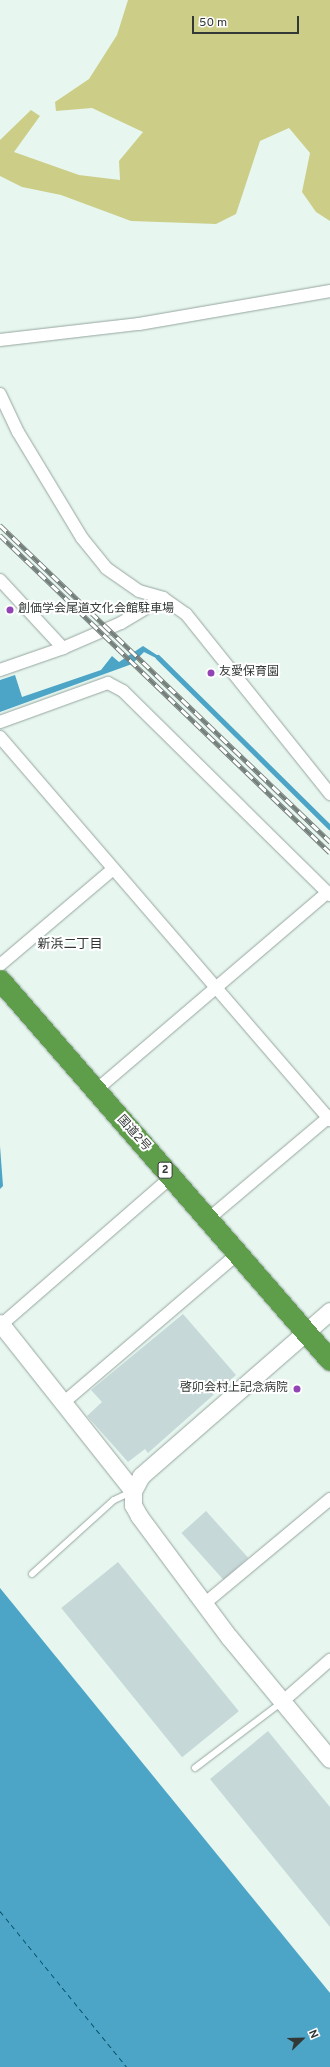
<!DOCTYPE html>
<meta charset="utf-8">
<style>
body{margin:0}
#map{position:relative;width:330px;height:2067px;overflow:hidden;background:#e7f7f0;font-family:Overpass,"Noto Sans JP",sans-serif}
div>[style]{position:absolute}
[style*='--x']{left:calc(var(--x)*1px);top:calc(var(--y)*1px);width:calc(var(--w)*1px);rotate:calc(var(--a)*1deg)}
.green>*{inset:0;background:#ccce87}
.water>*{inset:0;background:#4ca4c6}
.stream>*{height:4.5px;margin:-2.25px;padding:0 2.25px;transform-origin:2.25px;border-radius:2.25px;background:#4ca4c6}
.ferry>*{height:1px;margin-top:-0.5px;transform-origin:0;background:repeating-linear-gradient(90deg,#045169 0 5px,transparent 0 9px)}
.building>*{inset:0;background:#c6d8d8;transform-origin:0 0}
.roads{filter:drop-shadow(0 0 1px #96a59e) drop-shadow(0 0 1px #96a59e)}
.lane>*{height:6px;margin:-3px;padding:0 3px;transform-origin:3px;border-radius:3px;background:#fff}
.street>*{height:12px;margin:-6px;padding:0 6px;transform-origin:6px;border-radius:6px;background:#fff}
.secondary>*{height:17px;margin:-8.5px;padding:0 8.5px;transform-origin:8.5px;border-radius:8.5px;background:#fff}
.highway>*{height:21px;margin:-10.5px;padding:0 10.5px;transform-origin:10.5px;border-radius:10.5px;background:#5e9d4a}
.rail>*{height:4.5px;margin-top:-2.25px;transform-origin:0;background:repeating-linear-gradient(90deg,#fff 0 9px,#747e7a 0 18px);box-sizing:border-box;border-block:1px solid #747e7a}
.dots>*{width:11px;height:11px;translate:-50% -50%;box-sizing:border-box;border:2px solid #fff;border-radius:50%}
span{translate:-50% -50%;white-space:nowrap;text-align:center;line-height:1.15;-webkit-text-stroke:4px #fff;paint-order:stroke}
.shield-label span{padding:1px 3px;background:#fff;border:1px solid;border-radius:3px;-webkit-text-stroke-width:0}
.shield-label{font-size:11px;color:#323835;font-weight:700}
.poi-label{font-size:12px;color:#323835}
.left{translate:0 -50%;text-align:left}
.right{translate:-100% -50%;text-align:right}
.street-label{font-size:12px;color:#323835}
.neighbourhood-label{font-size:13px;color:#323835}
.north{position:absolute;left:282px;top:2019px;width:40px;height:40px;-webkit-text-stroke:3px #fff;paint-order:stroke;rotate:67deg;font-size:11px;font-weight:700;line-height:16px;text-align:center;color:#323835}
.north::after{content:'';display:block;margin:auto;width:14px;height:18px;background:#323835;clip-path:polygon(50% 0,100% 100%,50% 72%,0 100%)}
.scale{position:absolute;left:192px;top:16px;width:107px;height:18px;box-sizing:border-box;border:2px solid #323835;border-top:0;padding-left:5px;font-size:12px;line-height:14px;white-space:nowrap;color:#323835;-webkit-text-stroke:3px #fff;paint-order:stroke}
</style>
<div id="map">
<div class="green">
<div style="clip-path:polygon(128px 0,330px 0,330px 221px,316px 212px,302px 192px,310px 153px,289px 128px,260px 141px,236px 214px,216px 224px,131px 221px,61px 195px,22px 187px,0 176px,0 140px,31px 110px,40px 116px,14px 152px,79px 175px,120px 180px,119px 161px,143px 132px,92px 108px,56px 111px,55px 102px,89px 79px,117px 35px)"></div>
</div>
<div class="water">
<div style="clip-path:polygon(143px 646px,163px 659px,162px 661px,144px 652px,132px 664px,0 712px,0 680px,15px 675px,22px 697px,101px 670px,112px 656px,119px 662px)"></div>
<div style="clip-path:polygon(0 1146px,3px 1186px,0 1189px)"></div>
<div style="clip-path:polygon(0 1588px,330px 1993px,330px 2067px,0 2067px)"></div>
</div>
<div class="stream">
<div style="--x:158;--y:657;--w:242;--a:44.7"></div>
</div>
<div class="ferry">
<div style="--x:0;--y:1911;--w:201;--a:50.9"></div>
</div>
<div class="building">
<div style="clip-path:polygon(183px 1314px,236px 1375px,148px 1453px,145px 1449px,128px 1462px,87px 1416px,102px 1402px,91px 1390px)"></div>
<div style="left:206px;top:1511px;width:63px;height:33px;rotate:48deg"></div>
<div style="left:118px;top:1562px;width:192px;height:73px;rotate:51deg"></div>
<div style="clip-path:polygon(268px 1731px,330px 1807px,330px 1927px,210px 1779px)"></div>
</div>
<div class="roads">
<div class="lane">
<div style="--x:32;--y:1574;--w:110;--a:-42.1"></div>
<div style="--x:114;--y:1500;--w:19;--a:-25"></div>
<div style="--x:195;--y:1768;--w:109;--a:-37.2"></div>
</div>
<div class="street">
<div style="--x:0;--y:340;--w:140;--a:-6.6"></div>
<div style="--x:139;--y:324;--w:194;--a:-9.8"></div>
<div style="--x:0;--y:394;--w:42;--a:64.7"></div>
<div style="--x:18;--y:432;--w:124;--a:58.9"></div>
<div style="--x:82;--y:538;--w:38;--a:51"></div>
<div style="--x:106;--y:568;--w:40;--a:34.9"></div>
<div style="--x:139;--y:591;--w:25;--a:16"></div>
<div style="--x:163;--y:598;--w:28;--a:35"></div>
<div style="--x:186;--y:614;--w:231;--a:51.3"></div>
<div style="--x:0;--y:580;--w:93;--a:47.2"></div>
<div style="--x:0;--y:670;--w:67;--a:-19.2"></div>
<div style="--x:63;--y:648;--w:63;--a:-23.3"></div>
<div style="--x:121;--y:623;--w:49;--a:-30.8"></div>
<div style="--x:0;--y:722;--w:115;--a:-19.9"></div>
<div style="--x:108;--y:683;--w:17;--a:28"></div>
<div style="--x:123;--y:691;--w:291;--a:44.6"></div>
<div style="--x:0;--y:737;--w:506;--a:49.25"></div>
<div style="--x:0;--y:965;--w:147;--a:-40.3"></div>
<div style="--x:95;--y:1091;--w:306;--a:-40.5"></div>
<div style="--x:207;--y:1220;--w:161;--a:-40.2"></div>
<div style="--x:1;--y:1325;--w:225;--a:-41"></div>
<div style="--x:63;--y:1403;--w:228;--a:-40.5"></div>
<div style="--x:204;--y:1604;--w:164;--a:-39.8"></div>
<div style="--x:282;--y:1702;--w:64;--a:-41.2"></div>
</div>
<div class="secondary">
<div style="--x:330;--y:1311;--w:251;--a:138.9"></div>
<div style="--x:141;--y:1476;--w:17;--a:118"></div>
<div style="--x:133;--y:1491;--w:14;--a:90"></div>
<div style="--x:133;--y:1505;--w:13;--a:61"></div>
<div style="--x:139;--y:1516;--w:151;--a:53.4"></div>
<div style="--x:229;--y:1637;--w:158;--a:50.4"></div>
<div style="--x:0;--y:1323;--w:214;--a:51.6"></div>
</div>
<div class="highway">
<div style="--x:0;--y:980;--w:503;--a:49.03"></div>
</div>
</div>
<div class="rail">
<div style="--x:0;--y:525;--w:458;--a:43.8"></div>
<div style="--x:0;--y:535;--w:458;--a:43.9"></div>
</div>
<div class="dots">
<div style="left:10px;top:610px;background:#9244b5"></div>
<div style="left:211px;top:673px;background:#9244b5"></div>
<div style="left:297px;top:1389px;background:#9244b5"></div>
</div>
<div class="shield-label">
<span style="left:165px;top:1170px">2</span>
</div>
<div class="poi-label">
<span class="left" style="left:18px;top:610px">創価学会尾道文化会館駐車場</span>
<span class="left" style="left:219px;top:673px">友愛保育園</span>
<span class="right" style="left:288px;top:1389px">啓卯会村上記念病院</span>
</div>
<div class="street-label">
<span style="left:133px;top:1134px;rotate:48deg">国道2号</span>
</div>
<div class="neighbourhood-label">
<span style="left:70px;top:945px">新浜二丁目</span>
</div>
<div class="north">N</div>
<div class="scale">50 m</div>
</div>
